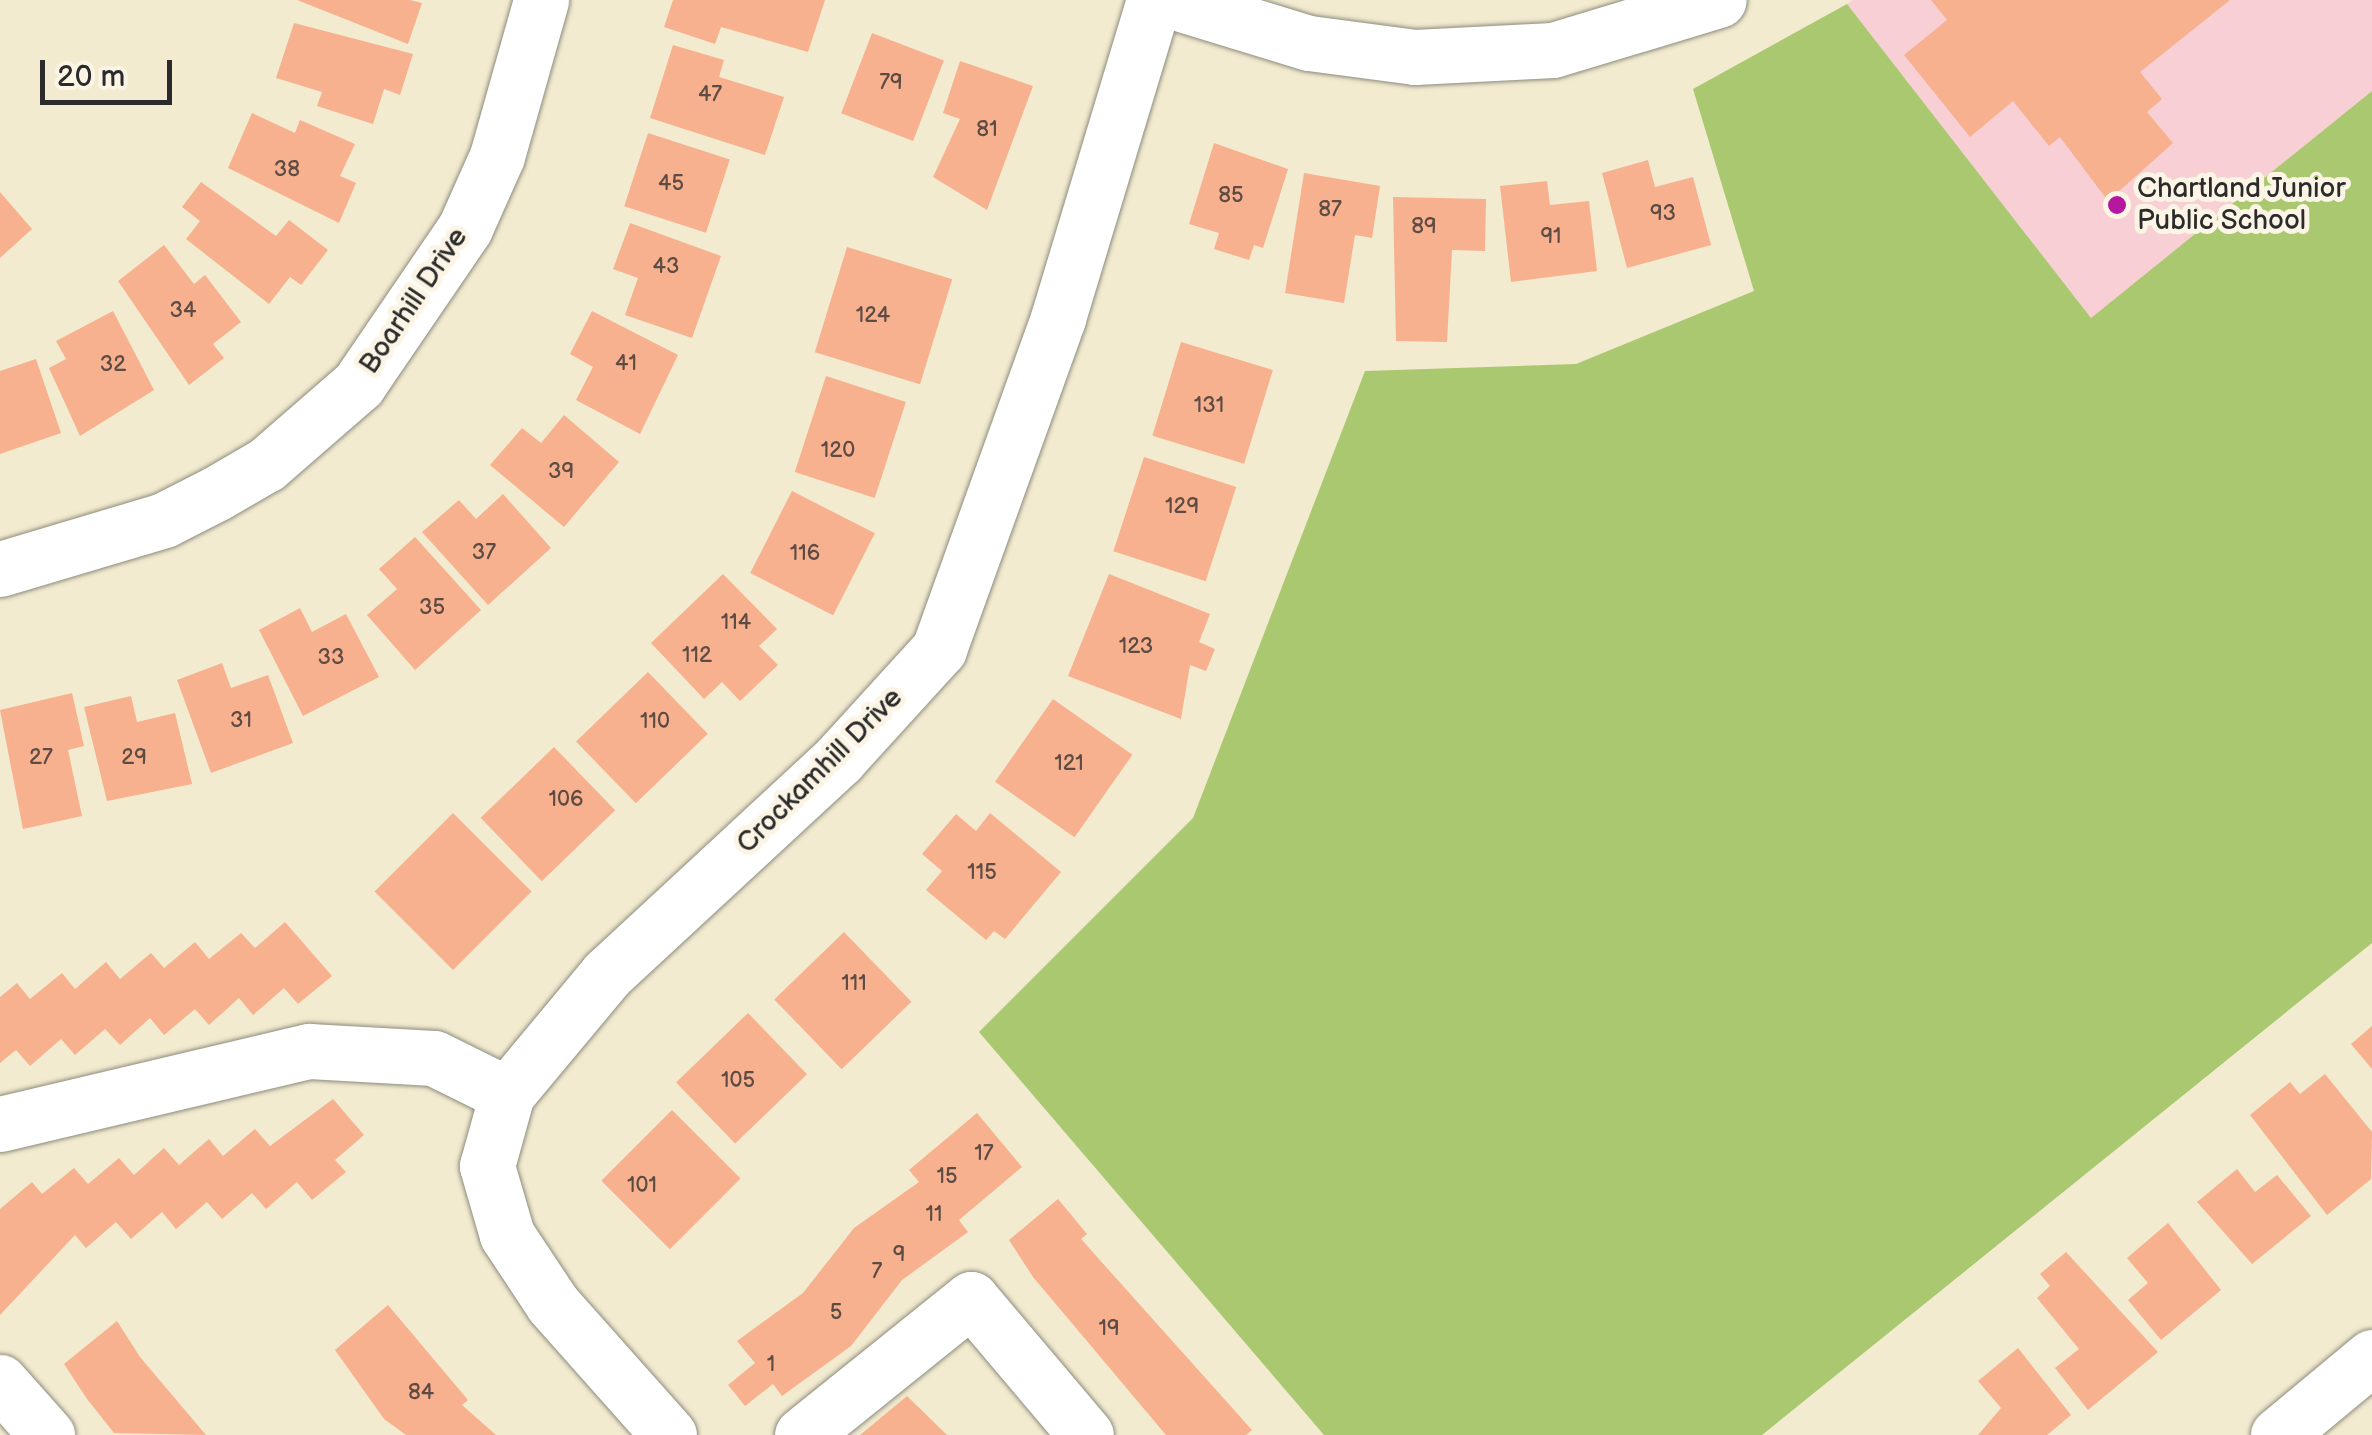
<!DOCTYPE html>
<style>
body{margin:0}
#map{position:relative;width:2372px;height:1435px;overflow:hidden;background:#f2ebd0;font-family:"Balsamiq Sans",sans-serif}
div>[style]{position:absolute}
[style*='--x']{left:calc(var(--x)*1px);top:calc(var(--y)*1px);width:calc(var(--w)*1px);rotate:calc(var(--a)*1deg)}
.built>*{inset:0;background:#f7cfd5}
.green>*{inset:0;background:#a9c86f}
.building>*{inset:0;background:#f7b18f;transform-origin:0 0}
.roads{filter:drop-shadow(0 0 2px #8e8b7e) drop-shadow(0 0 2px #8e8b7e)}
.minor>*{height:55px;margin:-27.5px;padding:0 27.5px;transform-origin:27.5px;border-radius:27.5px;background:#fff}
.dots>*{width:28px;height:28px;translate:-50% -50%;box-sizing:border-box;border:5px solid #fcf5e5;border-radius:50%}
span{translate:-50% -50%;white-space:nowrap;text-align:center;line-height:1.15;-webkit-text-stroke:10px #fcf5e5;paint-order:stroke}
.number-label{font-size:22px;color:#5e4c44}
.number-label span{-webkit-text-stroke-width:0}
.poi-label{font-size:28px;color:#2b2b2b}
.left{translate:0 -50%;text-align:left}
.street-label{font-size:28px;color:#2b2b2b}
.scale{position:absolute;left:40px;top:60px;width:132px;height:45px;box-sizing:border-box;border:5px solid #2b2b2b;border-top:0;padding-left:12px;font-size:30px;line-height:35px;white-space:nowrap;color:#2b2b2b;-webkit-text-stroke:8px #fcf5e5;paint-order:stroke}
</style>
<div id="map">
<div class="built">
<div style="clip-path:polygon(1853px 0,2372px 0,2372px 91px,2091px 318px,1847px 4px)"></div>
</div>
<div class="green">
<div style="clip-path:polygon(1847px 4px,2091px 318px,2372px 91px,2372px 943px,1762px 1435px,1324px 1435px,979px 1032px,1193px 818px,1365px 371px,1576px 364px,1754px 291px,1693px 89px)"></div>
</div>
<div class="building">
<div style="clip-path:polygon(297px 0,410px 0,422px 3px,408px 44px)"></div>
<div style="clip-path:polygon(673px 0,825px 0,808px 52px,721px 27px,715px 44px,664px 27px)"></div>
<div style="clip-path:polygon(1931px 0,2230px 0,2140px 72px,2162px 99px,2147px 112px,2173px 143px,2108px 201px,2060px 137px,2049px 146px,2013px 101px,1970px 137px,1904px 55px,1947px 20px)"></div>
<div style="clip-path:polygon(294px 23px,413px 54px,400px 95px,384px 89px,373px 124px,317px 106px,322px 92px,276px 78px)"></div>
<div style="left:872px;top:33px;width:77px;height:86px;rotate:21deg"></div>
<div style="clip-path:polygon(673px 45px,724px 60px,719px 77px,784px 97px,765px 155px,650px 118px)"></div>
<div style="clip-path:polygon(960px 61px,1033px 86px,987px 210px,933px 177px,960px 119px,943px 113px)"></div>
<div style="clip-path:polygon(252px 113px,295px 133px,300px 120px,355px 144px,340px 176px,356px 183px,339px 223px,228px 168px)"></div>
<div style="left:648px;top:133px;width:86px;height:77px;rotate:18deg"></div>
<div style="clip-path:polygon(1214px 143px,1288px 169px,1263px 248px,1254px 245px,1249px 260px,1214px 249px,1219px 233px,1189px 224px)"></div>
<div style="clip-path:polygon(1648px 160px,1655px 187px,1693px 177px,1711px 245px,1627px 268px,1602px 173px)"></div>
<div style="clip-path:polygon(1304px 173px,1380px 186px,1372px 238px,1355px 235px,1344px 303px,1285px 293px)"></div>
<div style="clip-path:polygon(1547px 181px,1550px 205px,1589px 201px,1597px 271px,1511px 282px,1500px 186px)"></div>
<div style="clip-path:polygon(201px 182px,276px 236px,289px 220px,328px 250px,301px 285px,290px 277px,269px 304px,186px 239px,200px 221px,182px 207px)"></div>
<div style="clip-path:polygon(0 192px,32px 229px,0 258px)"></div>
<div style="clip-path:polygon(1393px 197px,1486px 199px,1485px 251px,1452px 250px,1447px 342px,1396px 341px)"></div>
<div style="clip-path:polygon(630px 223px,721px 256px,692px 338px,625px 315px,638px 278px,613px 269px)"></div>
<div style="clip-path:polygon(164px 245px,194px 284px,205px 275px,241px 322px,213px 344px,224px 358px,189px 385px,118px 281px)"></div>
<div style="left:847px;top:247px;width:110px;height:110px;rotate:17deg"></div>
<div style="clip-path:polygon(113px 311px,154px 390px,80px 436px,49px 368px,66px 359px,56px 341px)"></div>
<div style="clip-path:polygon(592px 311px,678px 355px,640px 434px,576px 400px,593px 367px,570px 354px)"></div>
<div style="left:1181px;top:342px;width:96px;height:98px;rotate:17deg"></div>
<div style="clip-path:polygon(36px 359px,61px 433px,0 454px,0 371px)"></div>
<div style="left:826px;top:376px;width:84px;height:101px;rotate:18deg"></div>
<div style="clip-path:polygon(564px 415px,619px 462px,564px 527px,490px 465px,522px 428px,541px 443px)"></div>
<div style="left:1144px;top:457px;width:97px;height:99px;rotate:18deg"></div>
<div style="left:792px;top:491px;width:93px;height:92px;rotate:27deg"></div>
<div style="clip-path:polygon(503px 494px,551px 548px,488px 605px,422px 532px,459px 500px,476px 519px)"></div>
<div style="clip-path:polygon(415px 537px,481px 610px,415px 670px,367px 615px,397px 589px,379px 569px)"></div>
<div style="clip-path:polygon(723px 574px,777px 629px,759px 646px,778px 665px,740px 701px,722px 682px,704px 699px,651px 643px)"></div>
<div style="clip-path:polygon(1109px 574px,1210px 614px,1199px 642px,1215px 649px,1206px 671px,1190px 665px,1181px 719px,1068px 676px)"></div>
<div style="clip-path:polygon(300px 608px,312px 632px,346px 614px,379px 677px,303px 716px,259px 630px)"></div>
<div style="clip-path:polygon(222px 663px,231px 688px,268px 675px,293px 743px,211px 773px,177px 680px)"></div>
<div style="left:648px;top:672px;width:86px;height:100px;rotate:46deg"></div>
<div style="clip-path:polygon(72px 693px,84px 746px,68px 750px,82px 816px,23px 829px,0 710px)"></div>
<div style="clip-path:polygon(131px 696px,137px 722px,175px 713px,192px 784px,107px 801px,84px 707px)"></div>
<div style="left:1053px;top:699px;width:97px;height:101px;rotate:35deg"></div>
<div style="left:554px;top:747px;width:88px;height:102px;rotate:46deg"></div>
<div style="left:453px;top:813px;width:111px;height:111px;rotate:45deg"></div>
<div style="clip-path:polygon(990px 813px,1061px 872px,1005px 939px,994px 931px,986px 940px,926px 890px,942px 871px,922px 854px,956px 814px,976px 831px)"></div>
<div style="clip-path:polygon(285px 922px,332px 976px,298px 1004px,284px 988px,253px 1015px,239px 998px,209px 1025px,195px 1009px,164px 1035px,150px 1018px,120px 1045px,105px 1029px,75px 1055px,61px 1039px,30px 1066px,16px 1050px,0 1063px,0 997px,17px 983px,30px 999px,62px 973px,75px 989px,106px 962px,120px 979px,151px 953px,164px 968px,195px 942px,209px 959px,241px 933px,255px 948px)"></div>
<div style="left:844px;top:932px;width:97px;height:97px;rotate:46deg"></div>
<div style="left:748px;top:1013px;width:85px;height:100px;rotate:46deg"></div>
<div style="clip-path:polygon(2372px 1026px,2372px 1069px,2351px 1044px)"></div>
<div style="clip-path:polygon(2325px 1074px,2372px 1132px,2371px 1179px,2327px 1215px,2250px 1115px,2290px 1082px,2300px 1094px)"></div>
<div style="clip-path:polygon(333px 1099px,364px 1135px,335px 1160px,346px 1172px,312px 1200px,297px 1182px,266px 1209px,252px 1193px,222px 1219px,207px 1202px,176px 1229px,162px 1212px,131px 1239px,116px 1222px,86px 1248px,75px 1235px,0 1315px,0 1209px,32px 1182px,42px 1194px,74px 1168px,88px 1184px,119px 1158px,134px 1175px,164px 1148px,179px 1165px,209px 1139px,223px 1156px,255px 1129px,270px 1146px)"></div>
<div style="left:672px;top:1110px;width:97px;height:100px;rotate:45deg"></div>
<div style="clip-path:polygon(977px 1113px,1022px 1167px,959px 1220px,968px 1232px,902px 1280px,851px 1346px,782px 1396px,773px 1384px,745px 1406px,728px 1385px,755px 1363px,737px 1341px,803px 1293px,854px 1228px,919px 1182px,909px 1170px)"></div>
<div style="clip-path:polygon(2237px 1169px,2255px 1192px,2277px 1175px,2311px 1216px,2252px 1264px,2197px 1202px)"></div>
<div style="clip-path:polygon(1058px 1199px,1087px 1234px,1081px 1239px,1252px 1430px,1246px 1435px,1166px 1435px,1033px 1277px,1009px 1240px)"></div>
<div style="clip-path:polygon(2168px 1223px,2221px 1290px,2161px 1340px,2128px 1300px,2148px 1283px,2127px 1258px)"></div>
<div style="clip-path:polygon(2066px 1252px,2158px 1352px,2088px 1410px,2055px 1368px,2079px 1349px,2037px 1298px,2050px 1286px,2040px 1274px)"></div>
<div style="clip-path:polygon(388px 1305px,468px 1400px,462px 1405px,496px 1435px,406px 1435px,384px 1419px,335px 1350px)"></div>
<div style="clip-path:polygon(117px 1321px,140px 1357px,206px 1435px,114px 1433px,87px 1399px,64px 1364px)"></div>
<div style="clip-path:polygon(2018px 1348px,2071px 1415px,2047px 1435px,1978px 1435px,2001px 1408px,1978px 1381px)"></div>
<div style="clip-path:polygon(907px 1396px,947px 1435px,860px 1435px)"></div>
</div>
<div class="roads">
<div class="minor">
<div style="--x:1168;--y:0;--w:147;--a:17"></div>
<div style="--x:1309;--y:43;--w:107;--a:7.5"></div>
<div style="--x:1415;--y:57;--w:138;--a:-2.9"></div>
<div style="--x:1553;--y:50;--w:173;--a:-16.8"></div>
<div style="--x:0;--y:569;--w:171;--a:-16.6"></div>
<div style="--x:164;--y:520;--w:59;--a:-27"></div>
<div style="--x:217;--y:493;--w:58;--a:-30.1"></div>
<div style="--x:267;--y:464;--w:121;--a:-41"></div>
<div style="--x:358;--y:385;--w:190;--a:-55.7"></div>
<div style="--x:465;--y:228;--w:79;--a:-66"></div>
<div style="--x:497;--y:156;--w:162;--a:-74.2"></div>
<div style="--x:0;--y:1124;--w:318;--a:-13.3"></div>
<div style="--x:309;--y:1051;--w:125;--a:3.2"></div>
<div style="--x:434;--y:1058;--w:81;--a:26.3"></div>
<div style="--x:0;--y:1382;--w:71;--a:48.4"></div>
<div style="--x:669;--y:1435;--w:176;--a:-131.6"></div>
<div style="--x:552;--y:1303;--w:82;--a:-123.5"></div>
<div style="--x:507;--y:1235;--w:72;--a:-106.2"></div>
<div style="--x:487;--y:1166;--w:75;--a:-74.5"></div>
<div style="--x:507;--y:1094;--w:156;--a:-50.2"></div>
<div style="--x:607;--y:974;--w:316;--a:-42.8"></div>
<div style="--x:839;--y:759;--w:149;--a:-47.7"></div>
<div style="--x:939;--y:649;--w:352;--a:-70.2"></div>
<div style="--x:1058;--y:318;--w:332;--a:-73.2"></div>
<div style="--x:802;--y:1435;--w:217;--a:-38.8"></div>
<div style="--x:971;--y:1299;--w:178;--a:49.8"></div>
<div style="--x:2278;--y:1435;--w:122;--a:-39.7"></div>
</div>
</div>
<div class="dots">
<div style="left:2117px;top:205px;background:#b5179e"></div>
</div>
<div class="number-label">
<span style="left:891px;top:83px">79</span>
<span style="left:710px;top:95px">47</span>
<span style="left:987px;top:130px">81</span>
<span style="left:287px;top:170px">38</span>
<span style="left:671px;top:184px">45</span>
<span style="left:1231px;top:196px">85</span>
<span style="left:1330px;top:210px">87</span>
<span style="left:1663px;top:214px">93</span>
<span style="left:1424px;top:227px">89</span>
<span style="left:1551px;top:237px">91</span>
<span style="left:666px;top:267px">43</span>
<span style="left:183px;top:311px">34</span>
<span style="left:873px;top:316px">124</span>
<span style="left:626px;top:364px">41</span>
<span style="left:113px;top:365px">32</span>
<span style="left:1209px;top:406px">131</span>
<span style="left:838px;top:451px">120</span>
<span style="left:561px;top:472px">39</span>
<span style="left:1182px;top:507px">129</span>
<span style="left:484px;top:553px">37</span>
<span style="left:805px;top:554px">116</span>
<span style="left:432px;top:608px">35</span>
<span style="left:736px;top:623px">114</span>
<span style="left:1136px;top:647px">123</span>
<span style="left:697px;top:656px">112</span>
<span style="left:331px;top:658px">33</span>
<span style="left:241px;top:721px">31</span>
<span style="left:655px;top:722px">110</span>
<span style="left:41px;top:758px">27</span>
<span style="left:134px;top:758px">29</span>
<span style="left:1069px;top:764px">121</span>
<span style="left:566px;top:800px">106</span>
<span style="left:982px;top:873px">115</span>
<span style="left:854px;top:984px">111</span>
<span style="left:738px;top:1081px">105</span>
<span style="left:984px;top:1154px">17</span>
<span style="left:947px;top:1177px">15</span>
<span style="left:642px;top:1186px">101</span>
<span style="left:934px;top:1215px">11</span>
<span style="left:899px;top:1255px">9</span>
<span style="left:877px;top:1272px">7</span>
<span style="left:836px;top:1313px">5</span>
<span style="left:1109px;top:1329px">19</span>
<span style="left:771px;top:1365px">1</span>
<span style="left:421px;top:1393px">84</span>
</div>
<div class="poi-label">
<span class="left" style="left:2137px;top:205px">Chartland Junior<br>Public School</span>
</div>
<div class="street-label">
<span style="left:414px;top:301px;rotate:-56deg">Boarhill Drive</span>
<span style="left:820px;top:771px;rotate:-45deg">Crockamhill Drive</span>
</div>
<div class="scale">20 m</div>
</div>
